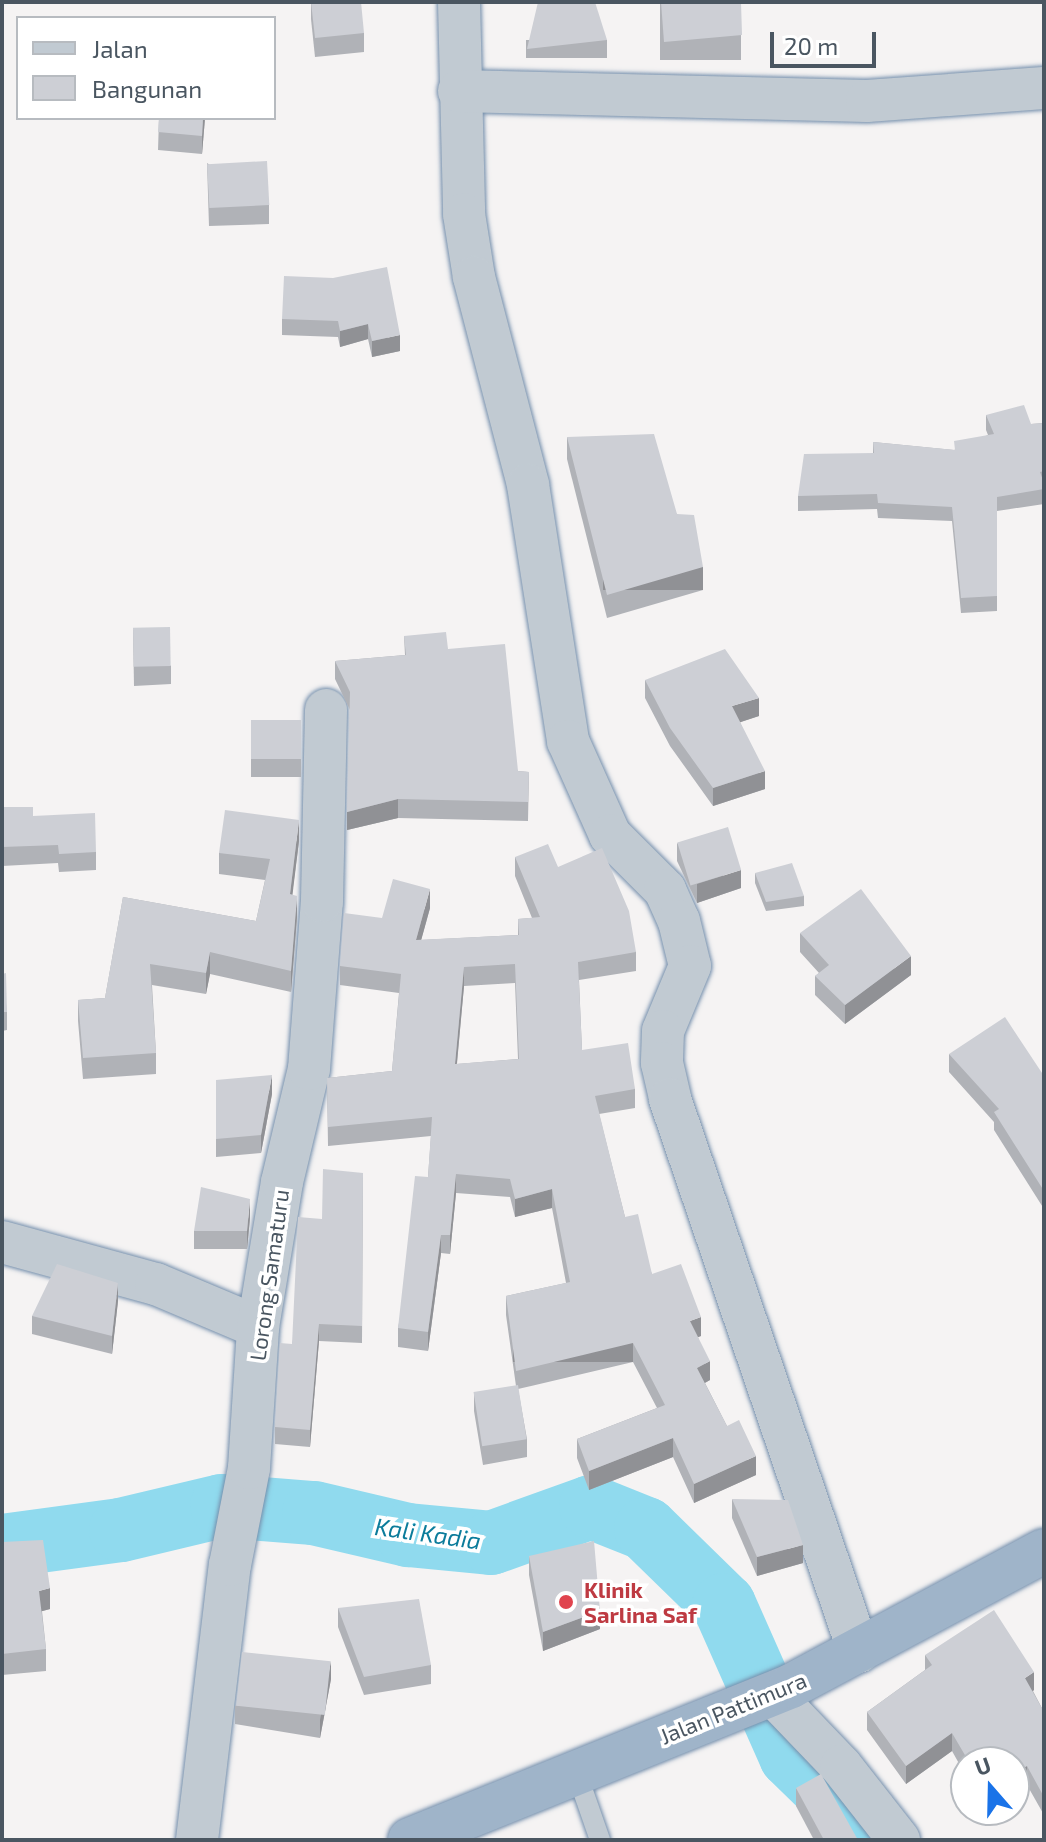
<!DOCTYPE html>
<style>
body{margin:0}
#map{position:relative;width:1046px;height:1842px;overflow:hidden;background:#f5f3f3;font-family:"Exo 2",sans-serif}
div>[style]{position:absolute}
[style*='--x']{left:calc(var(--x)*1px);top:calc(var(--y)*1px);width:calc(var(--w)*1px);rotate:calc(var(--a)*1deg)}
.river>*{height:64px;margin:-32px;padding:0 32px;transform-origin:32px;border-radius:32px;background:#90daee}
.roads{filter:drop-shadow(0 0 2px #7690ad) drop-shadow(0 0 2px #7690ad)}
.service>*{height:20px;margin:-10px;padding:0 10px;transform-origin:10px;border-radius:10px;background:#c1cad2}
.minor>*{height:42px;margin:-21px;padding:0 21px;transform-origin:21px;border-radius:21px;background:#c1cad2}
.trunk>*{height:44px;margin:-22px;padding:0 22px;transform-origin:22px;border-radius:22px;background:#9fb4c9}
.wall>*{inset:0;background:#b0b2b7;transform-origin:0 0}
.shaded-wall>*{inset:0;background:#909195;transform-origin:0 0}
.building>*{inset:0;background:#cdcfd5;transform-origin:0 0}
.dots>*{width:22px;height:22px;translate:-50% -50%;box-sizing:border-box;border:4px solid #fff;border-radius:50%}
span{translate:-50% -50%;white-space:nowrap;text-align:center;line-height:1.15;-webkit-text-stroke:7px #fff;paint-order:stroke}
.street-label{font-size:22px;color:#4a5661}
.health-label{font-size:22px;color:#be3a42;font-weight:700}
.left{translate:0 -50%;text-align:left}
.water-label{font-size:24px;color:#0c7c9b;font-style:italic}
.frame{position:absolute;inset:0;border:4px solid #4a5661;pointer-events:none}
.legend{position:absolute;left:16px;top:16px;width:260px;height:104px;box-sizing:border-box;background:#fff;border:2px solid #b7bbc0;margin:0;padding:10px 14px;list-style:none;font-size:24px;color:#4a5661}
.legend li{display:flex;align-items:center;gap:16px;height:40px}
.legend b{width:40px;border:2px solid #b7bbc0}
.north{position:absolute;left:950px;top:1746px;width:80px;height:80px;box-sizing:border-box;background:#fff;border:2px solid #b7bbc0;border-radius:50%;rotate:340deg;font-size:22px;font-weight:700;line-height:32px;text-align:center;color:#4a5661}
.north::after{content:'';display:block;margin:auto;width:28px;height:36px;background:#1a73e8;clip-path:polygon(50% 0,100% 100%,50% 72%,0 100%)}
.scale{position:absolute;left:770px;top:32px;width:106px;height:36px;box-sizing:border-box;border:4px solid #4a5661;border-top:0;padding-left:10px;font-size:24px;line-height:28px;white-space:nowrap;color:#4a5661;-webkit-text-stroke:6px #fff;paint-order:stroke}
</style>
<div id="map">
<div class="river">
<div style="--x:2;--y:1546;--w:120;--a:-7.7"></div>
<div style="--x:121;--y:1530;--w:104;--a:-13.4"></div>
<div style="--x:222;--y:1506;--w:92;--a:4.4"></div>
<div style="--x:314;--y:1513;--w:97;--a:13.2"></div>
<div style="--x:408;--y:1535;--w:83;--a:5.5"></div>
<div style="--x:491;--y:1543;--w:106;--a:-19.8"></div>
<div style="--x:591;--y:1507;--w:59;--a:21.8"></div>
<div style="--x:646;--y:1529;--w:109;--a:44.3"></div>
<div style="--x:724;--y:1605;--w:165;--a:66.1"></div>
<div style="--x:791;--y:1756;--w:120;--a:44.3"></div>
</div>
<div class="roads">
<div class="service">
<div style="--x:576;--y:1771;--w:73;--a:70.8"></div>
</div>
<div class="minor">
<div style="--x:459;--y:2;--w:212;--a:88.6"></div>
<div style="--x:464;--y:214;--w:64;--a:81"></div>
<div style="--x:474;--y:277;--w:215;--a:75.4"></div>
<div style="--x:528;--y:485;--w:259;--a:81.1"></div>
<div style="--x:568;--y:741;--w:103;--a:65.9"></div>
<div style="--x:610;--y:835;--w:78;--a:45"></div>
<div style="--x:665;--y:890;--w:34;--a:66"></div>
<div style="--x:679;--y:921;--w:46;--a:76.3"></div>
<div style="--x:690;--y:966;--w:70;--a:112.6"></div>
<div style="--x:663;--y:1031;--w:32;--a:92"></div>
<div style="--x:662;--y:1063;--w:37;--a:77"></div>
<div style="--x:670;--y:1099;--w:584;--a:71.13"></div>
<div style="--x:459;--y:91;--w:408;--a:1.4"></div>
<div style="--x:867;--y:101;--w:177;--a:-4.2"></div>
<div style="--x:2;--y:1242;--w:160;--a:15.3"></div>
<div style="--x:156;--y:1284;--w:111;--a:22.9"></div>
<div style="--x:772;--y:1694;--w:100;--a:46.2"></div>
<div style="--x:841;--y:1766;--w:94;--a:51.9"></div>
<div style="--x:197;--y:1840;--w:277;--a:-83.2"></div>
<div style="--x:230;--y:1565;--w:99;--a:-78.9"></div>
<div style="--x:249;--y:1468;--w:141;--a:-86.3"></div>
<div style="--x:258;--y:1327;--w:147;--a:-80.6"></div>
<div style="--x:282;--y:1182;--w:116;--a:-76.6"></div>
<div style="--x:309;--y:1069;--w:169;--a:-85.6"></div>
<div style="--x:322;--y:901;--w:191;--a:-88.8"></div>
</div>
<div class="trunk">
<div style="--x:410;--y:1840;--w:411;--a:-22"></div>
<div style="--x:791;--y:1686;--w:287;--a:-28.1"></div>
</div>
</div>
<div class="wall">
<div style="clip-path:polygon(311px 2px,364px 33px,364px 52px,315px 57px,311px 19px)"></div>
<div style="left:660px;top:2px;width:81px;height:58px"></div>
<div style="left:607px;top:40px;width:18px;height:81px;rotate:90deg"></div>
<div style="clip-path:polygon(159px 118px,205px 118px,202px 154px,158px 150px)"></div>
<div style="clip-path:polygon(207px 163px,269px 205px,269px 224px,209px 226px)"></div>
<div style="clip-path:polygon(333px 278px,400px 351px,372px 357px,368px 339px,340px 347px,338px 337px,282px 335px,282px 319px)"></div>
<div style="clip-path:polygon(986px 415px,1031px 424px,1044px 423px,1044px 504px,997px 511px,997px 611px,961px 613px,952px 521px,878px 518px,877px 509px,798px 511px,798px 496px,873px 453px,873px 442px,954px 450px,988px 435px,986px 430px)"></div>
<div style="clip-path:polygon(567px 437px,677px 514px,703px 590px,607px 618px,567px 459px)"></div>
<div style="clip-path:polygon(133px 629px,171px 666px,171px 684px,134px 686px)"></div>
<div style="clip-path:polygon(404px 636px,448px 649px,518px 771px,529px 772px,528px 821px,398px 818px,347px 830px,350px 710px,335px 679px,335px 661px,405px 655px)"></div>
<div style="clip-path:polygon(645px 680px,759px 716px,740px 722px,765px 789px,713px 806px,670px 746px,645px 698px)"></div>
<div style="left:301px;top:720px;width:57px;height:50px;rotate:90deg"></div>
<div style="clip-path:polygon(2px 807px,33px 816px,96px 852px,96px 870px,59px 872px,58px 863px,2px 866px)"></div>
<div style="clip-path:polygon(299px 841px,292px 895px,297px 917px,291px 992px,210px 974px,206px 994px,152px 985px,156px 1053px,156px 1074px,83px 1079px,78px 1021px,78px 1000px,105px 998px,123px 897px,256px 921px,265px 880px,219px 874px,219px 853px)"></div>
<div style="clip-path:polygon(677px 843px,741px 888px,697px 903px,677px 861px)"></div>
<div style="clip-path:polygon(evenodd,515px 857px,558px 867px,636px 952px,636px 971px,579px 980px,582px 1050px,635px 1089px,635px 1108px,599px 1114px,625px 1217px,652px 1274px,701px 1336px,698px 1337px,710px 1380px,705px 1383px,727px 1426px,756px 1475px,694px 1503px,673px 1457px,589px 1490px,577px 1458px,577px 1439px,657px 1408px,633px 1362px,518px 1389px,527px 1439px,527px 1457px,483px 1465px,474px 1411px,474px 1393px,516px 1386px,506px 1315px,506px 1296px,566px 1283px,552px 1208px,515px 1217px,510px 1197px,456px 1193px,450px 1254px,441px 1253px,428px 1351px,398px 1347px,398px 1328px,428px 1177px,431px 1136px,328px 1146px,327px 1078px,392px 1071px,399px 993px,340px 985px,340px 966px,382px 918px,430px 908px,421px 940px,518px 935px,518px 919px,532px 918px,515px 876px,515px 857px,515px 983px,518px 1059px,457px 1064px,464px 986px,515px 983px)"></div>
<div style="clip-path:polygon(755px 873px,804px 896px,804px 906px,766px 911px,755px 883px)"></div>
<div style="clip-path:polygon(800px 933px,911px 975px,845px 1024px,815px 995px,815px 976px,819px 973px,800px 952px)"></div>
<div style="clip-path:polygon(2px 974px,7px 1012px,7px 1030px,2px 1031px)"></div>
<div style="clip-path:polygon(949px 1054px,1044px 1076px,1044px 1209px,994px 1130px,994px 1122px,949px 1072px)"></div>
<div style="clip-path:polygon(216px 1080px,272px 1094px,261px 1153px,216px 1157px)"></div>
<div style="clip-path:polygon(363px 1173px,362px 1343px,319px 1341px,310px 1447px,275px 1444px,275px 1427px,292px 1344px,322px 1219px)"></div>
<div style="clip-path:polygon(250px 1218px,247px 1249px,194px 1249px,194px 1231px)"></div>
<div style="clip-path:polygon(118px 1301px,112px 1354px,32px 1334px,32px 1316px)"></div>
<div style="clip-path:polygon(732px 1499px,803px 1563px,757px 1576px,732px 1518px)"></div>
<div style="clip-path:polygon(2px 1542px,50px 1609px,42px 1611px,46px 1649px,46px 1671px,2px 1675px)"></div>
<div style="clip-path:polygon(529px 1556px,600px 1629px,543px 1651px,529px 1575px)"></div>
<div style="clip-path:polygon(338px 1608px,431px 1665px,431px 1684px,364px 1695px,338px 1627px)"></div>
<div style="clip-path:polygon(925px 1655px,1034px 1690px,1033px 1691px,1044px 1712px,1044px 1815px,1014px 1762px,966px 1762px,966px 1776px,952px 1751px,906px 1784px,867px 1730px,867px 1712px,925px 1670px)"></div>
<div style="clip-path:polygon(331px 1679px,320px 1738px,235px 1724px,235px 1706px)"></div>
<div style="clip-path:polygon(796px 1788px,858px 1840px,814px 1840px,796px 1806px)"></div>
</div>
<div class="shaded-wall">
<div style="clip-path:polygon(203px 118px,205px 118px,202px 154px,202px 136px)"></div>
<div style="clip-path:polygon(368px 324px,368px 339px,340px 347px,340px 331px)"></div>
<div style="clip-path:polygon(400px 335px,400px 351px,372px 357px,372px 341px)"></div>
<div style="left:703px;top:567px;width:23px;height:100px;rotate:90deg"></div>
<div style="clip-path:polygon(759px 698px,759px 716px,732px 725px,732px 706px)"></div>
<div style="clip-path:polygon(765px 771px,765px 789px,713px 806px,713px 788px)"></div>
<div style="clip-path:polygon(398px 799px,398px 818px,347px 830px,347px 812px)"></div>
<div style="clip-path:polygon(299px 820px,299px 841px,290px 915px,290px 894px)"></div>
<div style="clip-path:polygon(741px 870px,741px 888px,697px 903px,697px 884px)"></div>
<div style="clip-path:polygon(430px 889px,430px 908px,416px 959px,416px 940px)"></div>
<div style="clip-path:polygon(297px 896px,297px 917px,291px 992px,291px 971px)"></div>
<div style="clip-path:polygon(210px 952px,210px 974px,206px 994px,206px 973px)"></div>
<div style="clip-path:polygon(911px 956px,911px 975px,845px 1024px,845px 1005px)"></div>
<div style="clip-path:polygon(464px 967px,464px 986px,455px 1083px,455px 1064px)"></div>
<div style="clip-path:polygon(272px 1075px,272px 1094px,261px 1153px,261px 1135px)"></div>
<div style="clip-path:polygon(456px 1174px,456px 1193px,450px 1254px,450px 1235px)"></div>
<div style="clip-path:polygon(552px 1189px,552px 1208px,515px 1217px,515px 1199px)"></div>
<div style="clip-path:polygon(250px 1199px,250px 1218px,247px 1249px,247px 1231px)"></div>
<div style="clip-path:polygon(441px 1235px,441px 1253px,428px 1351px,428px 1332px)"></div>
<div style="clip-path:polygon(118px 1283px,118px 1301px,112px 1354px,112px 1336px)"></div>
<div style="clip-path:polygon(701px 1317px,701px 1336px,690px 1340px,690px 1321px)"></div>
<div style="clip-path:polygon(319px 1324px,319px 1341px,310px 1447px,310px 1430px)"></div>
<div style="left:633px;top:1343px;width:19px;height:120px;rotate:90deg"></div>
<div style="clip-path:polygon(710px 1361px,710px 1380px,697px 1387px,697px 1368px)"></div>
<div style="clip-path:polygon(673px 1438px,673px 1457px,589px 1490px,589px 1471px)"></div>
<div style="clip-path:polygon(756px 1456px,756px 1475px,694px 1503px,694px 1484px)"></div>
<div style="clip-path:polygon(803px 1545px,803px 1563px,757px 1576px,757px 1557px)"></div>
<div style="clip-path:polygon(50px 1588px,50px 1609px,39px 1612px,39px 1591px)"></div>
<div style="clip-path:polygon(600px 1611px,600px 1629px,543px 1651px,543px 1632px)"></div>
<div style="clip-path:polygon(331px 1661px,331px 1679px,320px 1738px,320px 1720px)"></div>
<div style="clip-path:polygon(1034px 1672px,1034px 1690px,1025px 1696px,1025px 1678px)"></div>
<div style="clip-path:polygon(952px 1733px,952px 1751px,906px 1784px,906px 1766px)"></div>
<div style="clip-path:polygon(1027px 1766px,1027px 1784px,1014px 1792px,1014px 1773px)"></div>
</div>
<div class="building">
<div style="clip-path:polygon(311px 2px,361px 2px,364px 33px,315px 38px)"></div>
<div style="clip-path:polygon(538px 2px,595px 2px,607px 40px,527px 49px)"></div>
<div style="clip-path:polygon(661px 2px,741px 2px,742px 35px,664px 42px)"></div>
<div style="clip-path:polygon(159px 118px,203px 118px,202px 136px,158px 132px)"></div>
<div style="left:267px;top:161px;width:44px;height:60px;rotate:87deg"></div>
<div style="clip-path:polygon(387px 267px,400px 335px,372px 341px,368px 324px,340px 331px,338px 321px,282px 319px,284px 276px,333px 278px)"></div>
<div style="clip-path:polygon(1024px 405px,1031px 424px,1044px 423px,1044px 471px,1040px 472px,1044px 483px,1044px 489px,997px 497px,997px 596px,961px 598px,952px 507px,878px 503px,877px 494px,798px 496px,804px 454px,874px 453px,873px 442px,955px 450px,954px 441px,994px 434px,986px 415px)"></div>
<div style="clip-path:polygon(654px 434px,677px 514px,694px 515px,703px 567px,607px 595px,567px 437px)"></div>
<div style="left:170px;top:627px;width:39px;height:37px;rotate:89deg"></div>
<div style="clip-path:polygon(446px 632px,448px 649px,505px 644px,518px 771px,529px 772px,528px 802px,398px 799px,347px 812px,350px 692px,335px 661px,406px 655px,404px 636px)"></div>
<div style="clip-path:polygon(725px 649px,759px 698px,732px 706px,765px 771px,713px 788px,670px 728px,645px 680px)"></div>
<div style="left:301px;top:720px;width:39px;height:50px;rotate:90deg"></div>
<div style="clip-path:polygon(2px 807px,33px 807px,33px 816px,95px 813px,96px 852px,59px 854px,58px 845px,2px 847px)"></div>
<div style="clip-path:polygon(225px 810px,299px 820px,290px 894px,297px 896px,291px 971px,210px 952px,206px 973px,150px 964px,156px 1053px,83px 1058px,78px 1000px,105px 998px,123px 897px,256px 921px,270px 859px,219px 853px)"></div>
<div style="left:728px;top:827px;width:45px;height:53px;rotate:73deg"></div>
<div style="clip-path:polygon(evenodd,548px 844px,558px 867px,602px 848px,629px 911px,636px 952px,578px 962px,582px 1050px,628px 1043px,635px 1089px,595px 1096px,625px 1217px,638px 1214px,652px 1274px,681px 1264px,701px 1317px,690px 1321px,710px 1361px,697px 1368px,727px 1426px,739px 1420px,756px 1456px,694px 1484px,673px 1438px,589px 1471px,577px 1439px,665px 1405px,633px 1343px,516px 1371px,506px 1296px,570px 1282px,552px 1189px,515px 1199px,510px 1179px,456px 1174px,450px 1235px,441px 1235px,428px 1332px,398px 1328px,415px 1176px,428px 1177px,432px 1117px,328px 1127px,327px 1078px,392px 1071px,401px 974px,340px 966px,344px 913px,382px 918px,393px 879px,430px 889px,416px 940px,519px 935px,518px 919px,540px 917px,515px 857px,548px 844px,515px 964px,519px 1059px,455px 1064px,464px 967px,515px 964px)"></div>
<div style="clip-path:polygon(792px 863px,804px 896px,766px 902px,755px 873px)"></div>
<div style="clip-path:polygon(861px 889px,911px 956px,845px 1005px,815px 976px,829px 965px,800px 933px)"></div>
<div style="clip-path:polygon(6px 973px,7px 1012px,2px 1012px,2px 974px)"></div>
<div style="clip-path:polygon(1005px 1017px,1044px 1076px,1044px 1191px,994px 1112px,999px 1109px,949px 1054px)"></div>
<div style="clip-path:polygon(272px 1075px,261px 1135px,216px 1139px,216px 1080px)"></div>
<div style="clip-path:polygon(323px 1169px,363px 1173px,362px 1326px,319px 1324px,310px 1430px,275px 1427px,280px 1343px,292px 1344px,298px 1217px,322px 1219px)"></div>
<div style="clip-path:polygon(201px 1187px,250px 1199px,247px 1231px,194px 1231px)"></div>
<div style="clip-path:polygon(57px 1264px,118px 1283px,112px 1336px,32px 1316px)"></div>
<div style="left:518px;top:1385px;width:55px;height:45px;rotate:81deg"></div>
<div style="clip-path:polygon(732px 1499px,788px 1500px,803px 1545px,757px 1557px)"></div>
<div style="clip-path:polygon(43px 1540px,50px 1588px,39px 1591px,46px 1649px,2px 1654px,2px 1542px)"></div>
<div style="clip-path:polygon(594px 1541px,600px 1611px,543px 1632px,529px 1556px)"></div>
<div style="clip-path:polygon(419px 1599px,431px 1665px,364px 1677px,338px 1608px)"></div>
<div style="clip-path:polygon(994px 1610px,1034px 1672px,1025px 1678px,1044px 1712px,1044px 1797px,1027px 1766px,1014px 1773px,1014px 1762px,969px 1762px,952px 1733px,906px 1766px,867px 1712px,932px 1665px,925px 1655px)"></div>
<div style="left:242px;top:1652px;width:89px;height:54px;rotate:6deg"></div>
<div style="clip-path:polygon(821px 1774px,858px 1840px,824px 1840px,796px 1788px)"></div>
</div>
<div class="dots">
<div style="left:566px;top:1602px;background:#e0444e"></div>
</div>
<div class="street-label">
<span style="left:269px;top:1275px;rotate:-82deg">Lorong Samaturu</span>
<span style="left:733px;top:1708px;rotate:-22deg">Jalan Pattimura</span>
</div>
<div class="health-label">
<span class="left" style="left:584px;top:1602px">Klinik<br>Sarlina Saf</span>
</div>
<div class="water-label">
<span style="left:428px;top:1533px;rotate:8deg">Kali Kadia</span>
</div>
<div class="frame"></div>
<ul class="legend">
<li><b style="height:10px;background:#c1cad2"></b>Jalan</li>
<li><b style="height:22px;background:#cdcfd5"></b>Bangunan</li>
</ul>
<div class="north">U</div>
<div class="scale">20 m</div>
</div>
